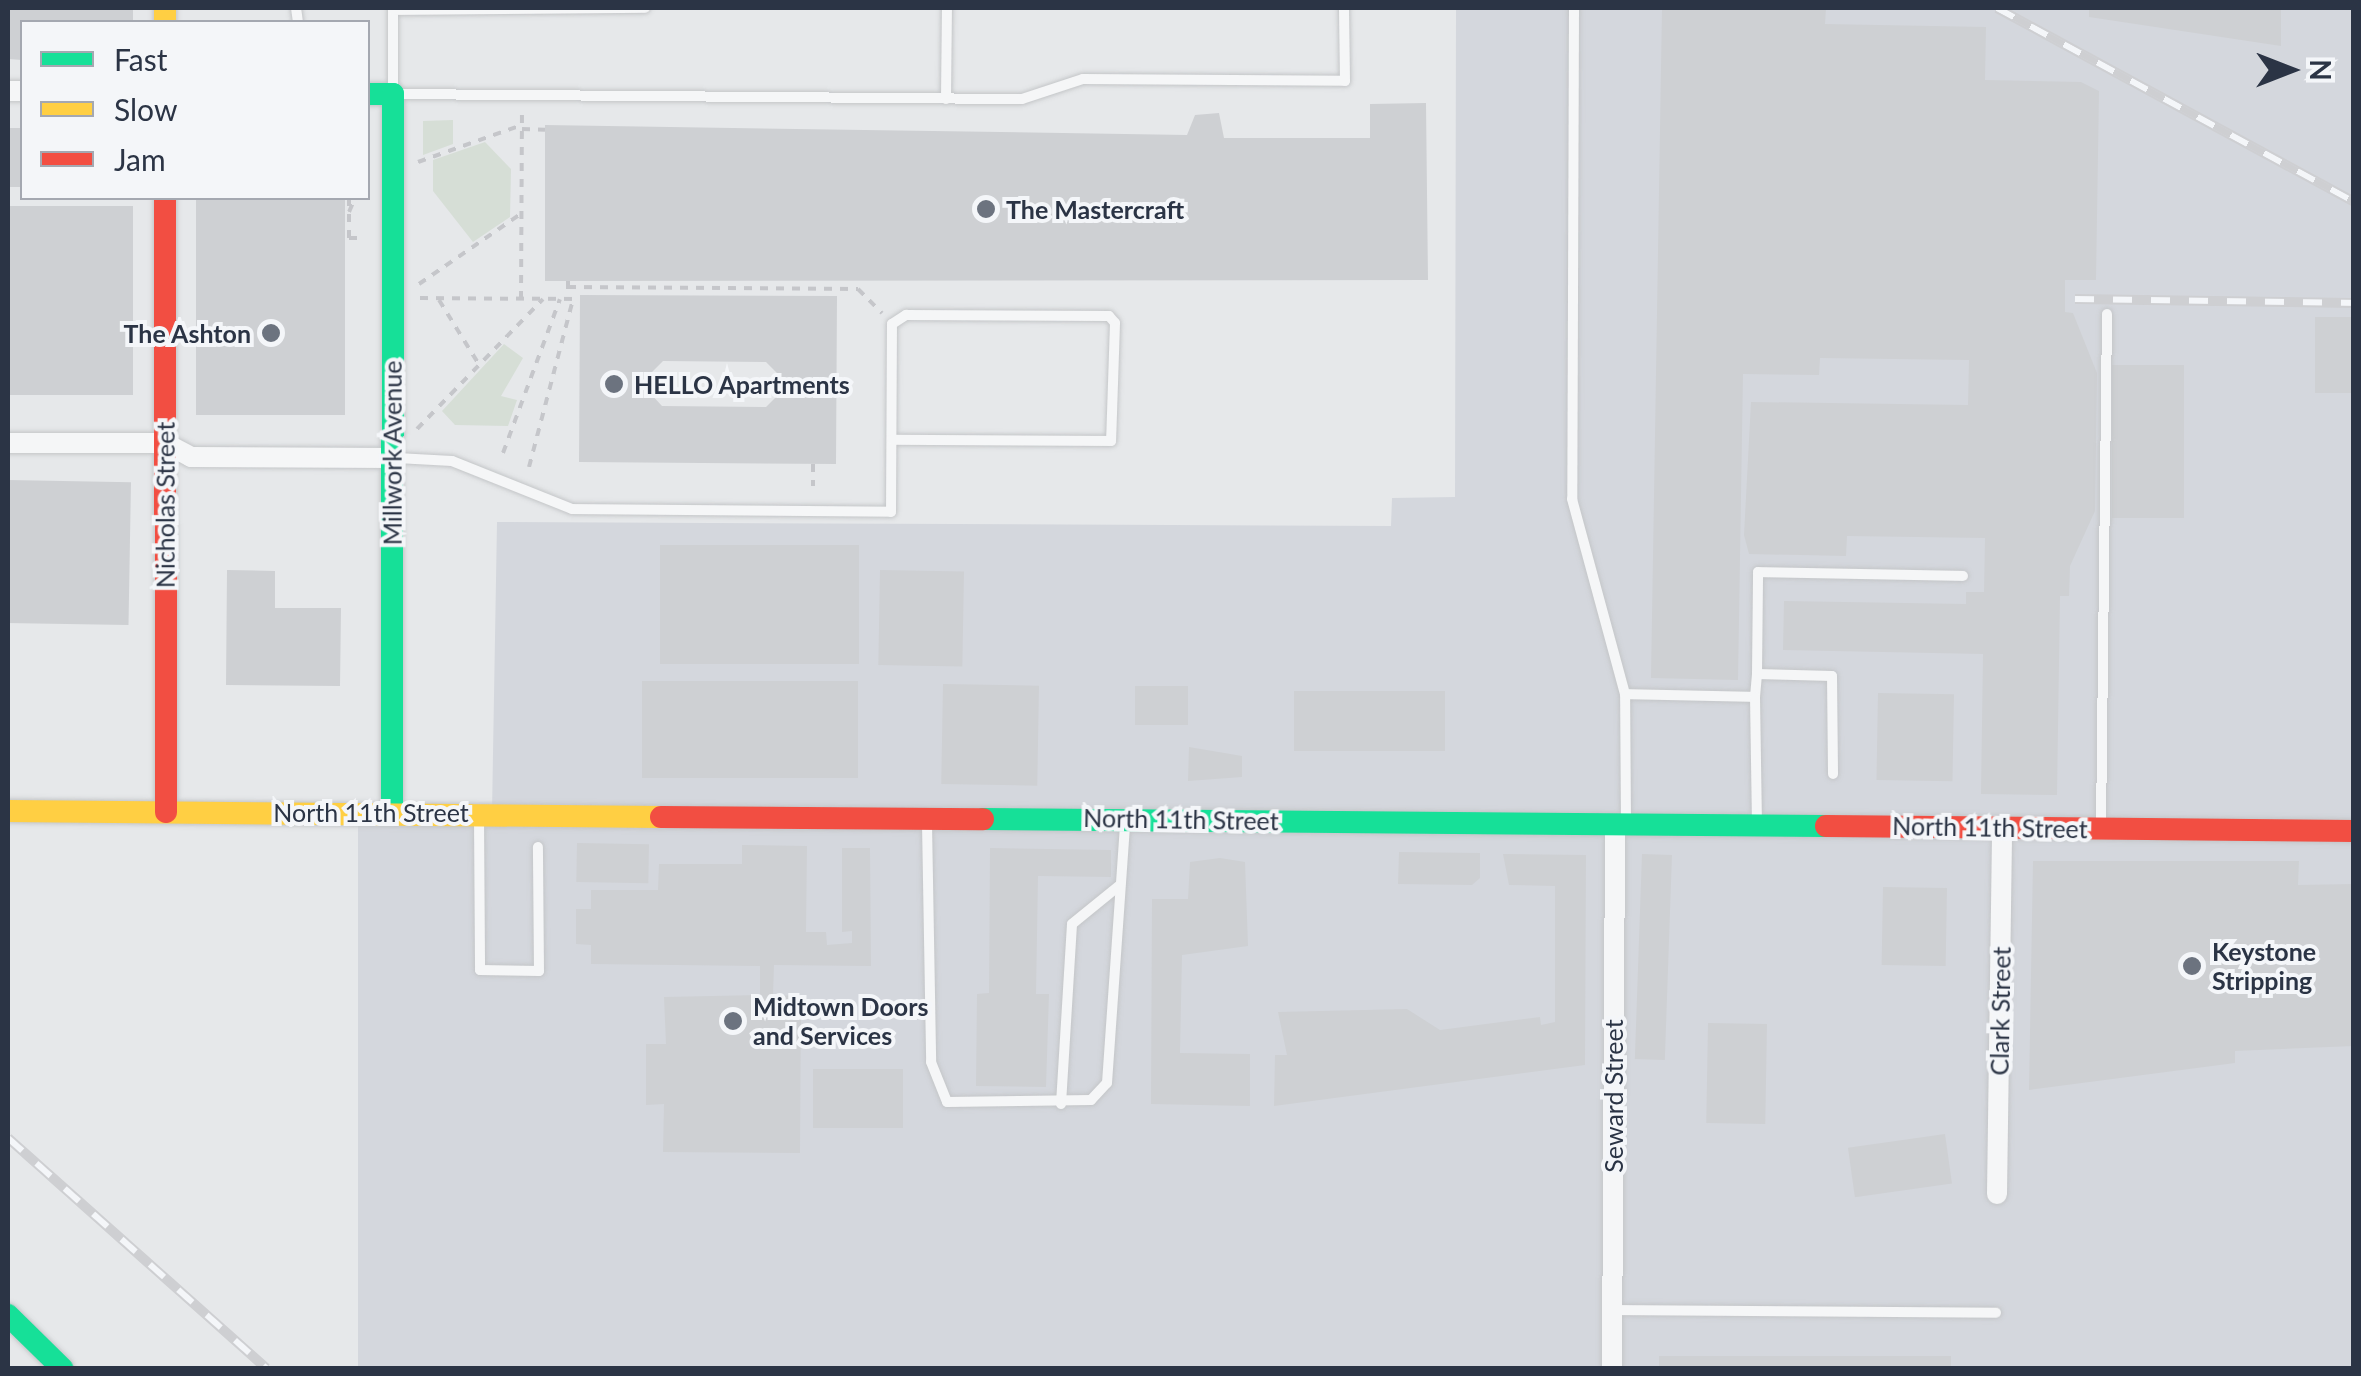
<!DOCTYPE html>
<style>
body{margin:0}
#map{position:relative;width:2361px;height:1376px;overflow:hidden;background:#e6e8ea;font-family:Lato,sans-serif}
div>[style]{position:absolute}
[style*='--x']{left:calc(var(--x)*1px);top:calc(var(--y)*1px);width:calc(var(--w)*1px);rotate:calc(var(--a)*1deg)}
.built>*{inset:0;background:#d4d7dd}
.green>*{inset:0;background:#d6ded6}
.building>*{inset:0;background:#ced0d3;transform-origin:0 0}
.path>*{height:4px;margin-top:-2px;transform-origin:0;background:repeating-linear-gradient(90deg,#c5c6ca 0 8px,transparent 0 16px)}
.roads{filter:drop-shadow(0 0 2px #c4c6c8) drop-shadow(0 0 2px #c4c6c8)}
.lane>*{height:10px;margin:-5px;padding:0 5px;transform-origin:5px;border-radius:5px;background:#f5f6f7}
.street>*{height:20px;margin:-10px;padding:0 10px;transform-origin:10px;border-radius:10px;background:#f5f6f7}
.fast>*{height:22px;margin:-11px;padding:0 11px;transform-origin:11px;border-radius:11px;background:#16e098}
.slow>*{height:22px;margin:-11px;padding:0 11px;transform-origin:11px;border-radius:11px;background:#ffcf43}
.jam>*{height:22px;margin:-11px;padding:0 11px;transform-origin:11px;border-radius:11px;background:#f24e42}
.rail>*{height:10px;margin-top:-5px;transform-origin:0;background:repeating-linear-gradient(90deg,#f4f6f9 0 19px,#cecfd2 0 38px);box-sizing:border-box;border-block:2px solid #cecfd2}
.dots>*{width:28px;height:28px;translate:-50% -50%;box-sizing:border-box;border:5px solid #f4f6f9;border-radius:50%}
span{translate:-50% -50%;white-space:nowrap;text-align:center;line-height:1.15;-webkit-text-stroke:8px #f4f6f9;paint-order:stroke}
.poi-label{font-size:25px;color:#2b3445;font-weight:700}
.left{translate:0 -50%;text-align:left}
.right{translate:-100% -50%;text-align:right}
.street-label{font-size:25px;color:#2b3445}
.frame{position:absolute;inset:0;border:10px solid #2b3445;pointer-events:none}
.legend{position:absolute;left:20px;top:20px;width:350px;height:180px;box-sizing:border-box;background:#f4f6f9;border:2px solid #a4a8b1;margin:0;padding:12px 18px;list-style:none;font-size:30px;color:#2b3445}
.legend li{display:flex;align-items:center;gap:20px;height:50px}
.legend b{width:50px;border:2px solid #a4a8b1}
.north{position:absolute;left:2241px;top:20px;width:100px;height:100px;-webkit-text-stroke:8px #f4f6f9;paint-order:stroke;rotate:90deg;font-size:28px;font-weight:700;line-height:40px;text-align:center;color:#2b3445}
.north::after{content:'';display:block;margin:auto;width:35px;height:45px;background:#2b3445;clip-path:polygon(50% 0,100% 100%,50% 72%,0 100%)}
</style>
<div id="map">
<div class="built">
<div style="clip-path:polygon(1456px 8px,2353px 8px,2353px 1368px,358px 1368px,358px 812px,492px 812px,497px 522px,1391px 526px,1392px 498px,1455px 497px)"></div>
</div>
<div class="green">
<div style="clip-path:polygon(453px 120px,453px 144px,423px 155px,423px 121px)"></div>
<div style="clip-path:polygon(485px 142px,511px 169px,510px 217px,473px 242px,433px 191px,433px 160px)"></div>
<div style="clip-path:polygon(504px 344px,523px 358px,501px 396px,517px 400px,508px 426px,455px 425px,442px 411px)"></div>
</div>
<div class="building">
<div style="clip-path:polygon(8px 8px,133px 8px,133px 22px,22px 22px,22px 60px,8px 59px)"></div>
<div style="clip-path:polygon(1662px 8px,1826px 8px,1825px 24px,1986px 27px,1985px 80px,2081px 82px,2099px 91px,2096px 280px,2065px 280px,2065px 312px,2073px 313px,2097px 373px,2095px 511px,2070px 566px,2069px 596px,2060px 596px,2057px 795px,1981px 794px,1983px 654px,1783px 650px,1784px 601px,1966px 604px,1966px 592px,1984px 592px,1985px 538px,1847px 536px,1846px 556px,1749px 554px,1744px 535px,1751px 402px,1968px 405px,1969px 360px,1820px 358px,1819px 375px,1743px 374px,1738px 680px,1651px 678px)"></div>
<div style="clip-path:polygon(2089px 8px,2281px 8px,2281px 46px,2089px 17px)"></div>
<div style="clip-path:polygon(1426px 103px,1428px 280px,545px 281px,545px 125px,1187px 135px,1195px 115px,1219px 113px,1224px 138px,1370px 138px,1370px 104px)"></div>
<div style="left:8px;top:128px;width:14px;height:59px"></div>
<div style="left:196px;top:198px;width:149px;height:217px"></div>
<div style="left:8px;top:206px;width:125px;height:189px"></div>
<div style="clip-path:polygon(evenodd,580px 295px,837px 296px,836px 464px,579px 462px,580px 295px,663px 361px,766px 362px,780px 376px,780px 393px,766px 407px,662px 406px,649px 392px,649px 375px,663px 361px)"></div>
<div style="left:2315px;top:317px;width:39px;height:76px"></div>
<div style="left:2112px;top:365px;width:72px;height:153px"></div>
<div style="left:8px;top:480px;width:123px;height:143px;rotate:1deg"></div>
<div style="left:660px;top:545px;width:199px;height:119px"></div>
<div style="clip-path:polygon(227px 570px,275px 571px,275px 608px,341px 608px,340px 686px,226px 685px)"></div>
<div style="left:880px;top:570px;width:84px;height:95px;rotate:1deg"></div>
<div style="left:642px;top:681px;width:216px;height:97px"></div>
<div style="left:943px;top:684px;width:96px;height:100px;rotate:1deg"></div>
<div style="left:1135px;top:686px;width:53px;height:39px"></div>
<div style="left:1445px;top:691px;width:60px;height:151px;rotate:90deg"></div>
<div style="left:1878px;top:693px;width:76px;height:87px;rotate:1deg"></div>
<div style="clip-path:polygon(1189px 747px,1242px 756px,1242px 777px,1188px 781px)"></div>
<div style="left:577px;top:843px;width:72px;height:39px;rotate:1deg"></div>
<div style="clip-path:polygon(742px 845px,807px 846px,806px 932px,826px 932px,827px 945px,852px 943px,852px 931px,842px 932px,842px 848px,870px 848px,871px 966px,774px 965px,773px 995px,801px 996px,800px 1153px,663px 1152px,664px 1104px,646px 1105px,646px 1044px,666px 1044px,664px 997px,760px 995px,760px 966px,591px 964px,591px 945px,576px 944px,576px 909px,591px 909px,591px 890px,658px 890px,659px 864px,742px 864px)"></div>
<div style="clip-path:polygon(990px 848px,1111px 850px,1111px 877px,1038px 876px,1036px 994px,1049px 994px,1046px 1087px,976px 1086px,977px 994px,989px 993px)"></div>
<div style="clip-path:polygon(1399px 852px,1480px 853px,1480px 878px,1472px 885px,1398px 884px)"></div>
<div style="clip-path:polygon(1503px 854px,1586px 855px,1585px 1065px,1274px 1106px,1275px 1055px,1287px 1055px,1278px 1012px,1407px 1009px,1440px 1030px,1540px 1017px,1541px 1025px,1555px 1022px,1555px 886px,1509px 885px)"></div>
<div style="left:1642px;top:854px;width:30px;height:205px;rotate:2deg"></div>
<div style="clip-path:polygon(1220px 858px,1245px 862px,1248px 946px,1182px 955px,1180px 1053px,1250px 1054px,1250px 1106px,1151px 1104px,1152px 899px,1188px 899px,1190px 862px)"></div>
<div style="clip-path:polygon(2033px 861px,2299px 861px,2298px 885px,2354px 884px,2354px 1046px,2235px 1051px,2235px 1063px,2029px 1090px)"></div>
<div style="left:1883px;top:887px;width:64px;height:78px;rotate:1deg"></div>
<div style="left:1708px;top:1023px;width:59px;height:100px;rotate:1deg"></div>
<div style="left:813px;top:1069px;width:90px;height:59px"></div>
<div style="left:1945px;top:1134px;width:50px;height:98px;rotate:82deg"></div>
<div style="left:1659px;top:1356px;width:292px;height:12px"></div>
</div>
<div class="path">
<div style="--x:522;--y:129;--w:23;--a:2"></div>
<div style="--x:418;--y:162;--w:110;--a:-19.6"></div>
<div style="--x:349;--y:198;--w:40;--a:90"></div>
<div style="--x:349;--y:238;--w:8;--a:0"></div>
<div style="--x:349;--y:212;--w:15;--a:-67"></div>
<div style="--x:568;--y:281;--w:18;--a:90"></div>
<div style="--x:419;--y:284;--w:125;--a:-34.6"></div>
<div style="--x:568;--y:287;--w:290;--a:0.4"></div>
<div style="--x:858;--y:289;--w:34;--a:45"></div>
<div style="--x:420;--y:298;--w:160;--a:0.4"></div>
<div style="--x:521;--y:299;--w:190;--a:-89.7"></div>
<div style="--x:439;--y:300;--w:74;--a:58.2"></div>
<div style="--x:417;--y:429;--w:181;--a:-45.9"></div>
<div style="--x:503;--y:453;--w:164;--a:-69.7"></div>
<div style="--x:813;--y:464;--w:22;--a:90"></div>
<div style="--x:529;--y:467;--w:174;--a:-75.3"></div>
</div>
<div class="roads">
<div class="lane">
<div style="--x:296;--y:8;--w:14;--a:82"></div>
<div style="--x:393;--y:8;--w:86;--a:90"></div>
<div style="--x:393;--y:94;--w:629;--a:0.46"></div>
<div style="--x:1022;--y:99;--w:64;--a:-18.2"></div>
<div style="--x:1083;--y:79;--w:262;--a:0.4"></div>
<div style="--x:1345;--y:81;--w:73;--a:-90.8"></div>
<div style="--x:1574;--y:8;--w:491;--a:90.2"></div>
<div style="--x:1572;--y:499;--w:202;--a:74.8"></div>
<div style="--x:393;--y:10;--w:252;--a:-0.5"></div>
<div style="--x:946;--y:99;--w:91;--a:-89.4"></div>
<div style="--x:397;--y:458;--w:55;--a:3.1"></div>
<div style="--x:452;--y:461;--w:129;--a:21.8"></div>
<div style="--x:572;--y:509;--w:319;--a:0.5"></div>
<div style="--x:891;--y:512;--w:188;--a:-89.7"></div>
<div style="--x:892;--y:324;--w:17;--a:-33"></div>
<div style="--x:906;--y:315;--w:203;--a:0.3"></div>
<div style="--x:1109;--y:316;--w:9;--a:49"></div>
<div style="--x:1115;--y:323;--w:118;--a:91.9"></div>
<div style="--x:1111;--y:441;--w:219;--a:-179.7"></div>
<div style="--x:1757;--y:674;--w:102;--a:-89.4"></div>
<div style="--x:1758;--y:572;--w:205;--a:1.1"></div>
<div style="--x:1755;--y:697;--w:23;--a:-85"></div>
<div style="--x:1757;--y:674;--w:75;--a:1.5"></div>
<div style="--x:1832;--y:676;--w:98;--a:89.4"></div>
<div style="--x:479;--y:818;--w:152;--a:89.6"></div>
<div style="--x:480;--y:970;--w:59;--a:1"></div>
<div style="--x:539;--y:971;--w:124;--a:-90.5"></div>
<div style="--x:927;--y:823;--w:239;--a:89"></div>
<div style="--x:931;--y:1062;--w:43;--a:68.2"></div>
<div style="--x:947;--y:1102;--w:144;--a:-0.8"></div>
<div style="--x:1091;--y:1100;--w:23;--a:-47"></div>
<div style="--x:1107;--y:1083;--w:258;--a:-86"></div>
<div style="--x:1626;--y:823;--w:129;--a:-90.4"></div>
<div style="--x:1625;--y:694;--w:130;--a:1.3"></div>
<div style="--x:1755;--y:697;--w:124;--a:89.1"></div>
<div style="--x:2101;--y:827;--w:513;--a:-89.33"></div>
<div style="--x:1061;--y:1104;--w:180;--a:-86.5"></div>
<div style="--x:1072;--y:924;--w:62;--a:-39.1"></div>
<div style="--x:1613;--y:1310;--w:383;--a:0.4"></div>
</div>
<div class="street">
<div style="--x:8;--y:91;--w:14;--a:0"></div>
<div style="--x:8;--y:443;--w:157;--a:0"></div>
<div style="--x:165;--y:443;--w:30;--a:28"></div>
<div style="--x:191;--y:457;--w:200;--a:0.3"></div>
<div style="--x:1997;--y:1194;--w:367;--a:-89.2"></div>
<div style="--x:1612;--y:1368;--w:544;--a:-89.68"></div>
</div>
<div class="fast">
<div style="--x:368;--y:94;--w:25;--a:0"></div>
<div style="--x:393;--y:94;--w:718;--a:90.08"></div>
<div style="--x:983;--y:819;--w:843;--a:0.48"></div>
<div style="--x:8;--y:1315;--w:76;--a:44.5"></div>
</div>
<div class="slow">
<div style="--x:165;--y:8;--w:14;--a:90"></div>
<div style="--x:8;--y:811;--w:653;--a:0.53"></div>
</div>
<div class="jam">
<div style="--x:165;--y:198;--w:614;--a:89.91"></div>
<div style="--x:661;--y:817;--w:322;--a:0.4"></div>
<div style="--x:1826;--y:826;--w:528;--a:0.54"></div>
</div>
</div>
<div class="rail">
<div style="--x:1997;--y:8;--w:406;--a:28.5"></div>
<div style="--x:2075;--y:299;--w:279;--a:0.8"></div>
<div style="--x:8;--y:1138;--w:346;--a:41.7"></div>
</div>
<div class="dots">
<div style="left:986px;top:209px;background:#6c737f"></div>
<div style="left:271px;top:333px;background:#6c737f"></div>
<div style="left:614px;top:384px;background:#6c737f"></div>
<div style="left:2192px;top:966px;background:#6c737f"></div>
<div style="left:733px;top:1021px;background:#6c737f"></div>
</div>
<div class="poi-label">
<span class="left" style="left:1006px;top:209px">The Mastercraft</span>
<span class="right" style="left:251px;top:333px">The Ashton</span>
<span class="left" style="left:634px;top:384px">HELLO Apartments</span>
<span class="left" style="left:2212px;top:966px">Keystone<br>Stripping</span>
<span class="left" style="left:753px;top:1021px">Midtown Doors<br>and Services</span>
</div>
<div class="street-label">
<span style="left:392px;top:453px;rotate:-90deg">Millwork Avenue</span>
<span style="left:165px;top:505px;rotate:-90deg">Nicholas Street</span>
<span style="left:371px;top:812px">North 11th Street</span>
<span style="left:1181px;top:819px;rotate:1deg">North 11th Street</span>
<span style="left:1990px;top:827px;rotate:1deg">North 11th Street</span>
<span style="left:2000px;top:1011px;rotate:-89deg">Clark Street</span>
<span style="left:1613px;top:1096px;rotate:-90deg">Seward Street</span>
</div>
<div class="frame"></div>
<ul class="legend">
<li><b style="height:12px;background:#16e098"></b>Fast</li>
<li><b style="height:12px;background:#ffcf43"></b>Slow</li>
<li><b style="height:12px;background:#f24e42"></b>Jam</li>
</ul>
<div class="north">N</div>
</div>
